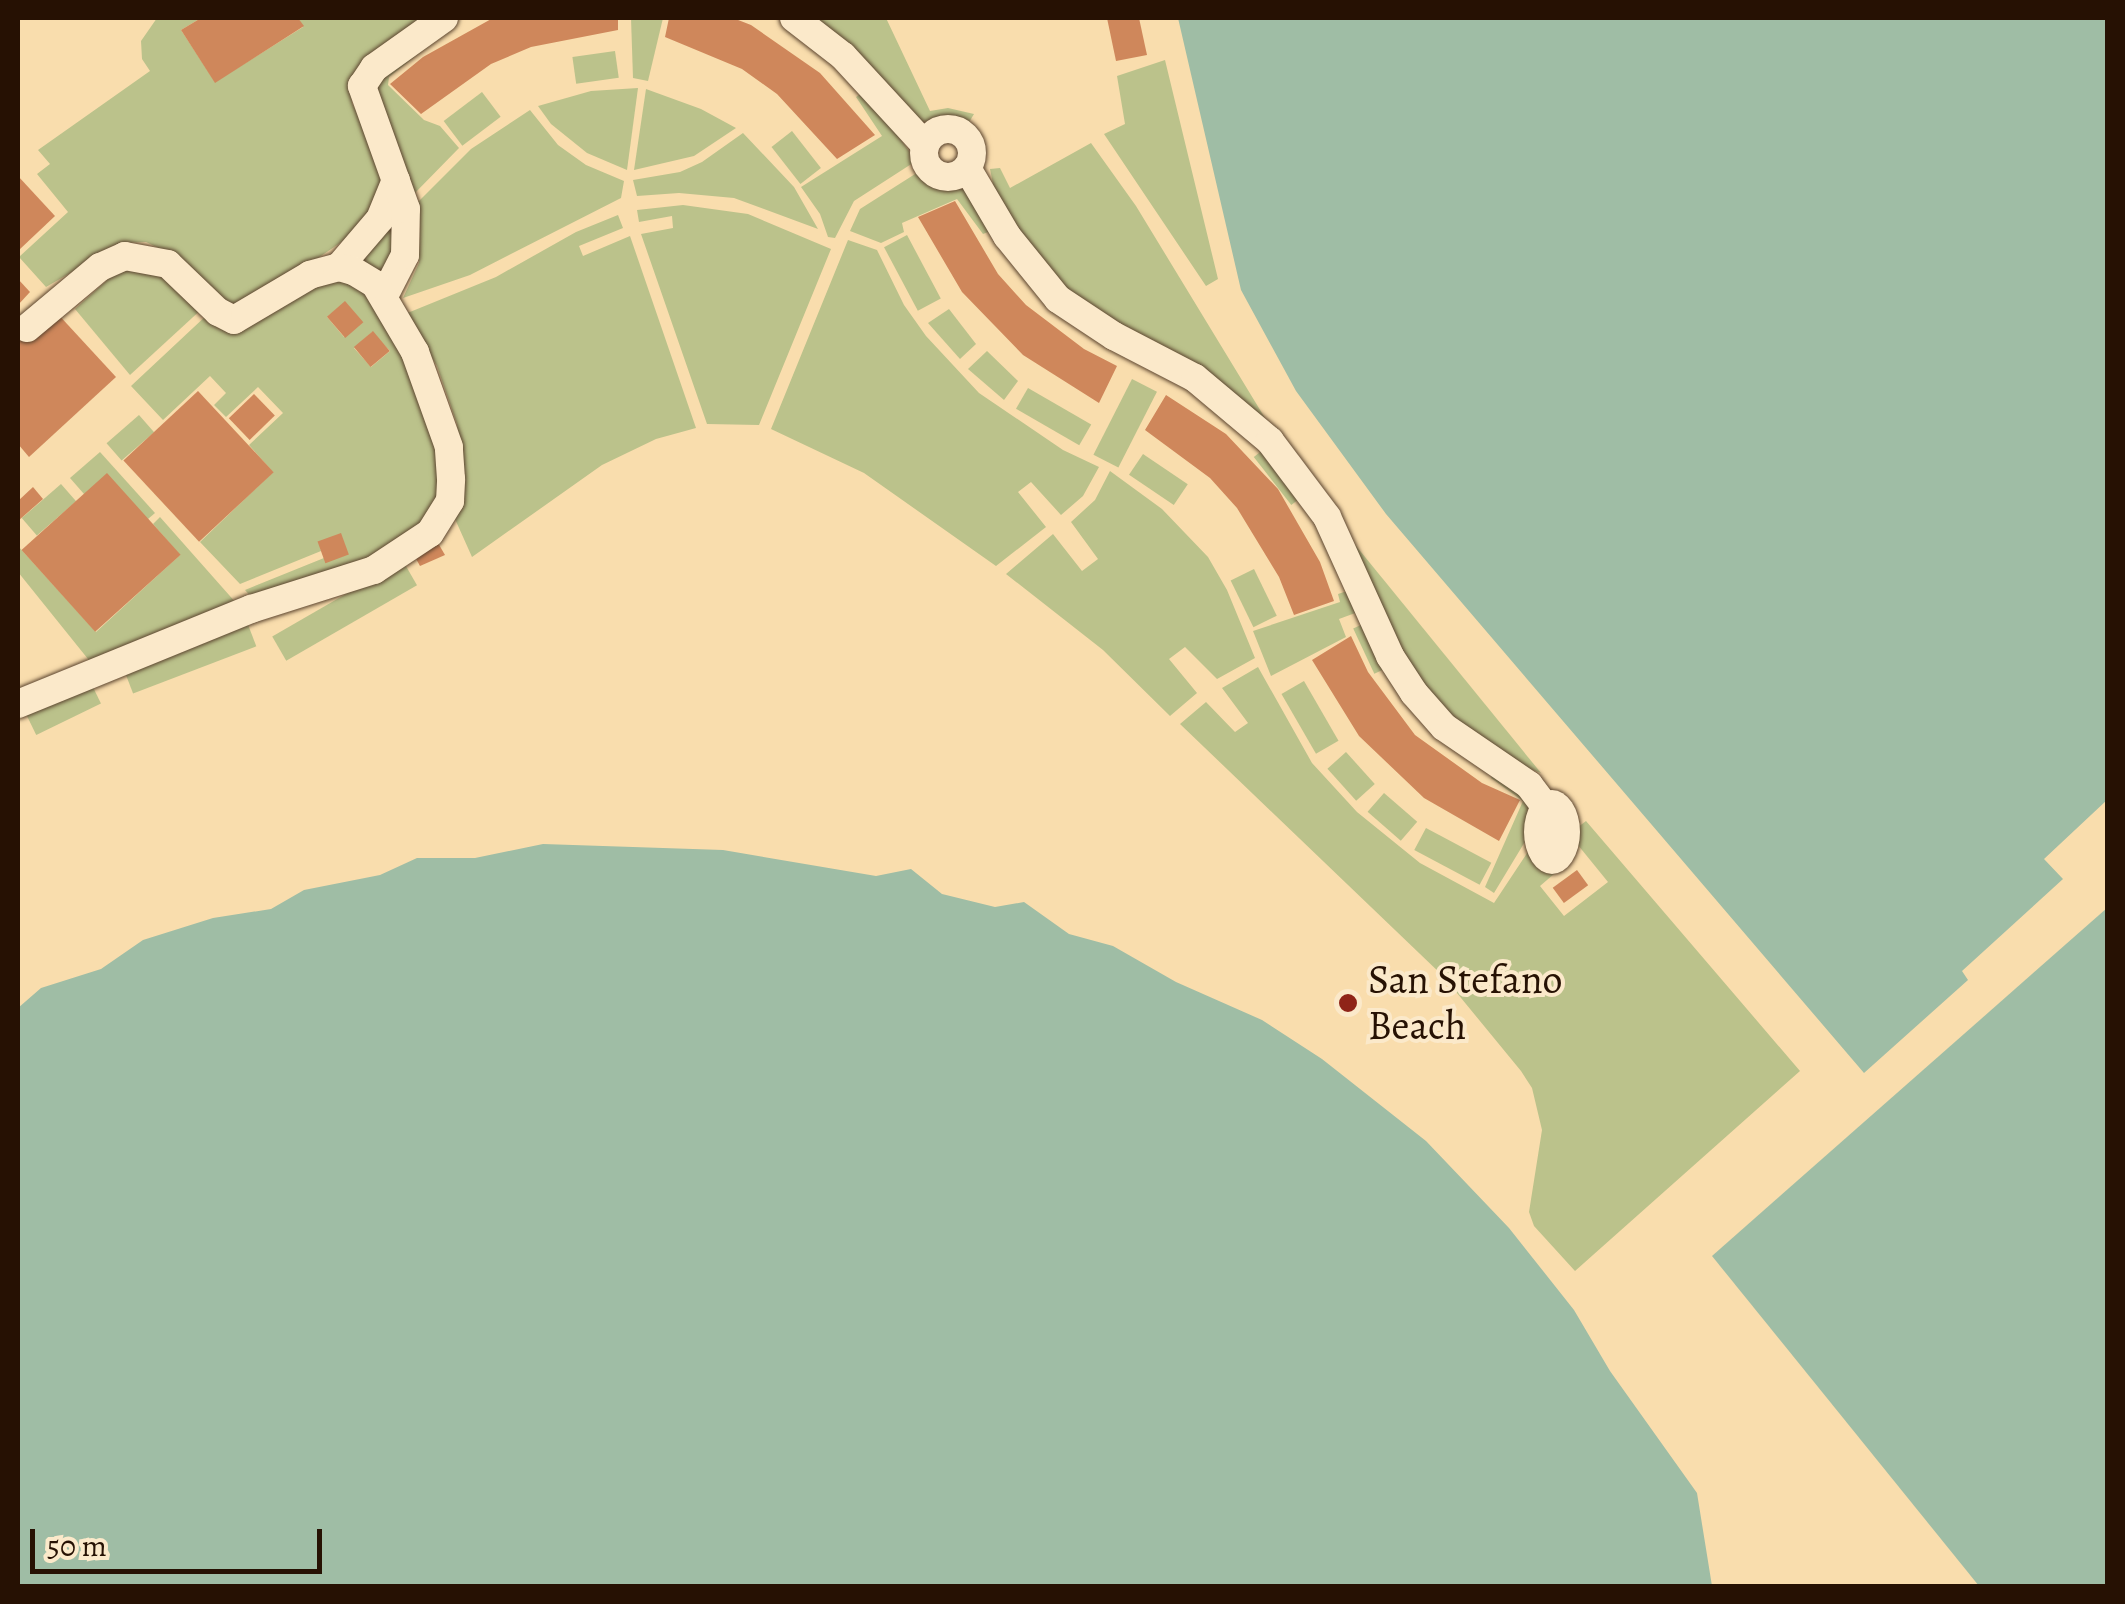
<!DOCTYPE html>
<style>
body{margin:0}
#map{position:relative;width:2125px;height:1604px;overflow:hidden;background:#f9ddad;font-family:Alegreya,serif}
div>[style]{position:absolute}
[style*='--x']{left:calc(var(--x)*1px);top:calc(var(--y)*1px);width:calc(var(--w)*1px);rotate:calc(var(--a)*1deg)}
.green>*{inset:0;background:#bbc28b;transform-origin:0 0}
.water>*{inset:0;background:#9fbda5}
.building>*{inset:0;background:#cf875b;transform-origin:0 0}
.roads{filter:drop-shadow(0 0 2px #5b442e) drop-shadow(0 0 2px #5b442e)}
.pedestrian>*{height:28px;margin:-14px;padding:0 14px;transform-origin:14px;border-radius:14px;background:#fbe9ca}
.pedestrian>.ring{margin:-14px;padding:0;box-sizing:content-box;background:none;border:28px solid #fbe9ca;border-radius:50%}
.dots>*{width:28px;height:28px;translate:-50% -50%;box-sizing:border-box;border:5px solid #fbe9ca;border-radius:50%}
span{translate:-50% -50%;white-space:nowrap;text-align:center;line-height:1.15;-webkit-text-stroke:8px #fbe9ca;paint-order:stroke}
.poi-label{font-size:40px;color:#261103}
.left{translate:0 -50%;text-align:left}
.frame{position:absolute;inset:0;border:20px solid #261103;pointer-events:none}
.scale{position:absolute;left:30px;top:1529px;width:292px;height:45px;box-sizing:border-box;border:5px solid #261103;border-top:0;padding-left:12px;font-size:30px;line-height:35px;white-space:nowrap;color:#261103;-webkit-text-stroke:8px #fbe9ca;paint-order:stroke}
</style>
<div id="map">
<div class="green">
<div style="clip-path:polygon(157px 18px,201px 18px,181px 30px,215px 82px,303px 27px,298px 18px,425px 18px,351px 90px,352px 103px,382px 166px,384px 182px,362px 228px,249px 305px,232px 307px,171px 254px,146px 242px,122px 243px,46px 287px,19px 257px,68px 212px,37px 174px,50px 164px,38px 150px,150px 71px,142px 59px,141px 41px)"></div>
<div style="clip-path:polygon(631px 18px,663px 18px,648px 81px,633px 78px)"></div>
<div style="clip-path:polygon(809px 18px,886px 18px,930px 111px,948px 108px,974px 114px,968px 124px,944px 118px,917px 123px)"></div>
<div style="clip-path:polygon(423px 41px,427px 47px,389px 77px,388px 85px,424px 120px,440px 126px,459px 148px,413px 195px,370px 86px)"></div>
<div style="left:615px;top:51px;width:27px;height:43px;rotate:82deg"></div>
<div style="clip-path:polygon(1165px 60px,1218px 279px,1206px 286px,1104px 134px,1125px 124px,1117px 76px)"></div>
<div style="clip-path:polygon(638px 88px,627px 170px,587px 153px,551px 124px,538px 106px,591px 91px)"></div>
<div style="clip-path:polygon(646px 89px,701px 109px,736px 128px,694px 156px,634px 170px)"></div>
<div style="clip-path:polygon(866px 90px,916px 161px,854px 201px,835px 238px,828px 237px,820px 214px,801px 187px,882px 136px,856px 97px)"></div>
<div style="left:482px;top:92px;width:31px;height:48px;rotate:53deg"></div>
<div style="clip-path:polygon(530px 110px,558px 145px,586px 165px,624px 181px,621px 198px,470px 275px,403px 298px,419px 263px,420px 225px,415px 205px,471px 149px)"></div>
<div style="left:792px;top:131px;width:47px;height:26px;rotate:52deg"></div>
<div style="clip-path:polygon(743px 133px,794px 187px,818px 229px,734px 198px,679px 193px,637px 196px,633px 180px,680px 172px,702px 162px)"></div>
<div style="clip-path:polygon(1091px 143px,1136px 206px,1265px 418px,1180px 359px,1117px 329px,1057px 280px,1033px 256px,996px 198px,990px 169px,1000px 168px,1010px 188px)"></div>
<div style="clip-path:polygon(923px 169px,940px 183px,961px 182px,993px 230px,983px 234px,957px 199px,902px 223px,904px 232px,881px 243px,850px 231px,860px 209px)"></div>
<div style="clip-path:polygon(683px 205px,748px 214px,831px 249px,759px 425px,707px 424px,641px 234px,673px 228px,672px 216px,639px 222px,637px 210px)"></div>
<div style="clip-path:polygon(395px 208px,401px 238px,378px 278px,359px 261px)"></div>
<div style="clip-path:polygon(618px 215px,623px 228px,579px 246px,583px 256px,630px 236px,696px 428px,656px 439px,602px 465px,472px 557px,455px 519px,463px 486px,457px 424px,437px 366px,405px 314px,496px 277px,576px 232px)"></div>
<div style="left:907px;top:235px;width:72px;height:26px;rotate:62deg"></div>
<div style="clip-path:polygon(848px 240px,877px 250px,904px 305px,926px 336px,979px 393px,1063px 450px,1099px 467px,1083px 496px,1061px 515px,1031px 482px,1018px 492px,1046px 527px,996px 566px,864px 473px,771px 429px)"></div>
<div style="clip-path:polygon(123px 266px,161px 274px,204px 307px,130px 375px,75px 309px)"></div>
<div style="clip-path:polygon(evenodd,327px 276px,365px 290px,399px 343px,443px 464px,433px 516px,383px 554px,253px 599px,245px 590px,324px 558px,319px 542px,321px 551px,240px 584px,200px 542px,273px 472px,249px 445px,283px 413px,258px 387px,226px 417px,214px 405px,226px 393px,210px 376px,163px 420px,131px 386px,209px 313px,247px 328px,327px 276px,345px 302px,362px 322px,344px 337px,327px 317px,345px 302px,327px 276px,372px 332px,390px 351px,371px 367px,354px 348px,372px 332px)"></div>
<div style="clip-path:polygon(949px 309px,976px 344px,960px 359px,928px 323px)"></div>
<div style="clip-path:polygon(987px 351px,1018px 381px,1004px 400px,968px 369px)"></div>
<div style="left:1132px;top:379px;width:28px;height:85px;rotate:27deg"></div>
<div style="left:1028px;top:388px;width:73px;height:24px;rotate:30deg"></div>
<div style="left:139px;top:415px;width:23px;height:43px;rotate:49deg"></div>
<div style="left:1264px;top:449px;width:61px;height:13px;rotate:52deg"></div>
<div style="clip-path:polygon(100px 452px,155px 513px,148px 519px,84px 494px,70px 478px)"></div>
<div style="left:1143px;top:454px;width:54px;height:25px;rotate:34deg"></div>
<div style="clip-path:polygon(1110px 471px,1162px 509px,1208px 557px,1227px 590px,1255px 658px,1217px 679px,1185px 647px,1169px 659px,1197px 693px,1170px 716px,1103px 650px,1006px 574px,1053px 534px,1082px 571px,1098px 559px,1071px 522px,1095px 500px)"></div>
<div style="left:61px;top:484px;width:23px;height:52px;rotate:49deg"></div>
<div style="clip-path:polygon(160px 517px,237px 604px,103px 654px,104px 661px,92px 664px,18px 572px,18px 546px,96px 632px,180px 555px,153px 524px)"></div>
<div style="clip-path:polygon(1352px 541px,1541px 773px,1513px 763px,1451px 721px,1408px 670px)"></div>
<div style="left:403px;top:561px;width:28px;height:151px;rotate:60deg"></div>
<div style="left:1254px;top:569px;width:52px;height:26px;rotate:64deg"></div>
<div style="clip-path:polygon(1350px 590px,1358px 612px,1339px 619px,1346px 637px,1271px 676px,1253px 631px,1340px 602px,1338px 594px)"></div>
<div style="left:247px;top:622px;width:26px;height:132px;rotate:69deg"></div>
<div style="left:1365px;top:623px;width:50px;height:13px;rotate:65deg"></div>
<div style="clip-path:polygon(1258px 667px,1312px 763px,1357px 812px,1420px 863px,1494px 903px,1539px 835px,1558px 839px,1575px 856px,1540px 886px,1564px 916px,1608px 882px,1569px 834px,1586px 821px,1800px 1071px,1575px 1271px,1534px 1226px,1529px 1212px,1542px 1130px,1532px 1088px,1521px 1071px,1443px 976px,1180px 724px,1206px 702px,1235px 732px,1248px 723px,1222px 688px)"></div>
<div style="left:90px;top:681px;width:25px;height:72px;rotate:64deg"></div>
<div style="left:1304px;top:681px;width:69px;height:26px;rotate:60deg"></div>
<div style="left:1346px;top:752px;width:43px;height:25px;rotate:48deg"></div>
<div style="clip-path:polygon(1497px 768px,1529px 801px,1527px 816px,1532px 830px,1494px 893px,1485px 887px,1523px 801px,1491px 778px)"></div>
<div style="left:1384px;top:793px;width:44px;height:25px;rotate:41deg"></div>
<div style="left:1426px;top:828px;width:74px;height:25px;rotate:28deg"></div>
</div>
<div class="water">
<div style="clip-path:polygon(1178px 18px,2107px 18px,2107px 800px,2044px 859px,2063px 879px,1962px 971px,1968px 980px,1864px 1073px,1386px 514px,1296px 391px,1241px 290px)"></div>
<div style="clip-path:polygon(543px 844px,723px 850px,876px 876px,911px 869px,942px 894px,995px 907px,1024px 902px,1069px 934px,1113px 946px,1176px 982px,1262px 1020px,1322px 1059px,1426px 1141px,1509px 1228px,1574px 1310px,1610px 1371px,1697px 1493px,1712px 1586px,18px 1586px,18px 1008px,41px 988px,101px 969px,143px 940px,213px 918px,271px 909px,304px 890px,380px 875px,417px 858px,475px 858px)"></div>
<div style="clip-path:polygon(2107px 908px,2107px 1586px,1979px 1586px,1712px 1256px)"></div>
</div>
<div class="building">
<div style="clip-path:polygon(201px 18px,298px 18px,304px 26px,215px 83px,181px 30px)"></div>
<div style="clip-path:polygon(493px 18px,618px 18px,618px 30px,531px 47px,491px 64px,421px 114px,390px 84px,423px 57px)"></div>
<div style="clip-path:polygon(669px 18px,733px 18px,751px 25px,820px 73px,875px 135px,837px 159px,777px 94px,742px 69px,665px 37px)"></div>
<div style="clip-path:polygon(1107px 18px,1139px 18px,1147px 55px,1116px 61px)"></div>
<div style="clip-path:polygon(18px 176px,55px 216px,19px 250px,18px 248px)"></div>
<div style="clip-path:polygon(955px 201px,998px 274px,1026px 305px,1084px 349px,1117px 366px,1099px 403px,1023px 355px,962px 292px,918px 217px)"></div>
<div style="clip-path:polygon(18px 279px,30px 292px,18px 305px)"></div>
<div style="left:345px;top:301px;width:28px;height:24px;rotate:49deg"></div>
<div style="clip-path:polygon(56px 312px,116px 377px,29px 457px,18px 444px,18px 330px)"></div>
<div style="left:373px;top:331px;width:26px;height:25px;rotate:50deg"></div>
<div style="left:198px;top:391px;width:111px;height:102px;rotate:47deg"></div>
<div style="left:254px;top:394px;width:30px;height:35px;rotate:46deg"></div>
<div style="clip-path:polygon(1166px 395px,1226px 434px,1278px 489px,1320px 562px,1334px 601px,1294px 615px,1279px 577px,1237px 508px,1210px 478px,1145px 430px)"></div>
<div style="left:107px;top:473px;width:110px;height:115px;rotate:48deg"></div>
<div style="clip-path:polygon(33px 487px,43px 499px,18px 521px,18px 501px)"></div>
<div style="left:341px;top:533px;width:23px;height:25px;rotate:70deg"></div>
<div style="clip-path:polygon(438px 543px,445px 555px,420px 566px,414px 555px)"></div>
<div style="clip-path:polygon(1351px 636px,1368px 672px,1415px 735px,1482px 783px,1520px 800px,1499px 841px,1424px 798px,1359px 736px,1312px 660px)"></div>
<div style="left:1577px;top:870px;width:19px;height:30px;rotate:54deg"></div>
</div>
<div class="roads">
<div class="pedestrian">
<div style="--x:794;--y:18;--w:62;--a:37.8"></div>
<div style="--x:843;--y:56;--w:121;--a:47.3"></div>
<div class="ring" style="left:924px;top:129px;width:20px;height:20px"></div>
<div style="--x:967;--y:168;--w:79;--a:59.5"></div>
<div style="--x:1007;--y:236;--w:81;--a:51"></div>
<div style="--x:1058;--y:299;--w:67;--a:33.5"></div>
<div style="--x:1114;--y:336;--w:91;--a:27.4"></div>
<div style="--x:1195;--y:378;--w:98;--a:40"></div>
<div style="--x:1270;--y:441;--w:95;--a:53.1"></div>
<div style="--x:1327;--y:517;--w:153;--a:65.6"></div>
<div style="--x:1390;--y:656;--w:44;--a:57"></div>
<div style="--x:1414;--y:693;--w:45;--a:48.6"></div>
<div style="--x:1444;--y:727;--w:103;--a:34.3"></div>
<div style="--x:1529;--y:785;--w:25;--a:53"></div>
<div style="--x:339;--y:267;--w:63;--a:-49.5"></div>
<div style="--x:380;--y:219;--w:42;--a:-67.7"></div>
<div style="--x:384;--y:296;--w:46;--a:-62.9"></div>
<div style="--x:405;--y:255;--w:46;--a:-88.8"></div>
<div style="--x:406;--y:209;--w:131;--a:-109.7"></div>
<div style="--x:362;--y:86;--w:22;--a:-56"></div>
<div style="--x:374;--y:68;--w:86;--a:-35.5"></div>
<div style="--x:18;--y:704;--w:252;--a:-22.2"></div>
<div style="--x:251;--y:609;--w:129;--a:-17.6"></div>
<div style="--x:374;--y:570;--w:67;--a:-33.5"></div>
<div style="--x:430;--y:533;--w:38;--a:-58"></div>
<div style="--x:450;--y:501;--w:22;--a:-87"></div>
<div style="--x:451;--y:479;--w:32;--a:-94"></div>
<div style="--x:449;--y:447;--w:101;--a:-109.7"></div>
<div style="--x:415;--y:352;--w:79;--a:-120.5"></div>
<div style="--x:375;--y:284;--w:26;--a:-149"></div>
<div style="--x:353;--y:271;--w:15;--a:-164"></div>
<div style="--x:339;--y:267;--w:30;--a:165"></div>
<div style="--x:310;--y:275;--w:88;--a:149.4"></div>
<div style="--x:234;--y:320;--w:18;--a:-153"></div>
<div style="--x:218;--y:312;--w:69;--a:-136.2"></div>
<div style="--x:168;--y:264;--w:44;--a:-169.5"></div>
<div style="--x:125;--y:256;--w:27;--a:156"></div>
<div style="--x:100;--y:267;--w:95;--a:140.1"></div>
<div class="ring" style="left:1538px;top:804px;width:-4px;height:-4px"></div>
</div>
</div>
<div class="dots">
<div style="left:1348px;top:1003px;background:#8f2418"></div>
</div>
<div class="poi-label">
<span class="left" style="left:1368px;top:1003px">San Stefano<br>Beach</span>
</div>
<div class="frame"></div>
<div class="scale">50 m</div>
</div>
